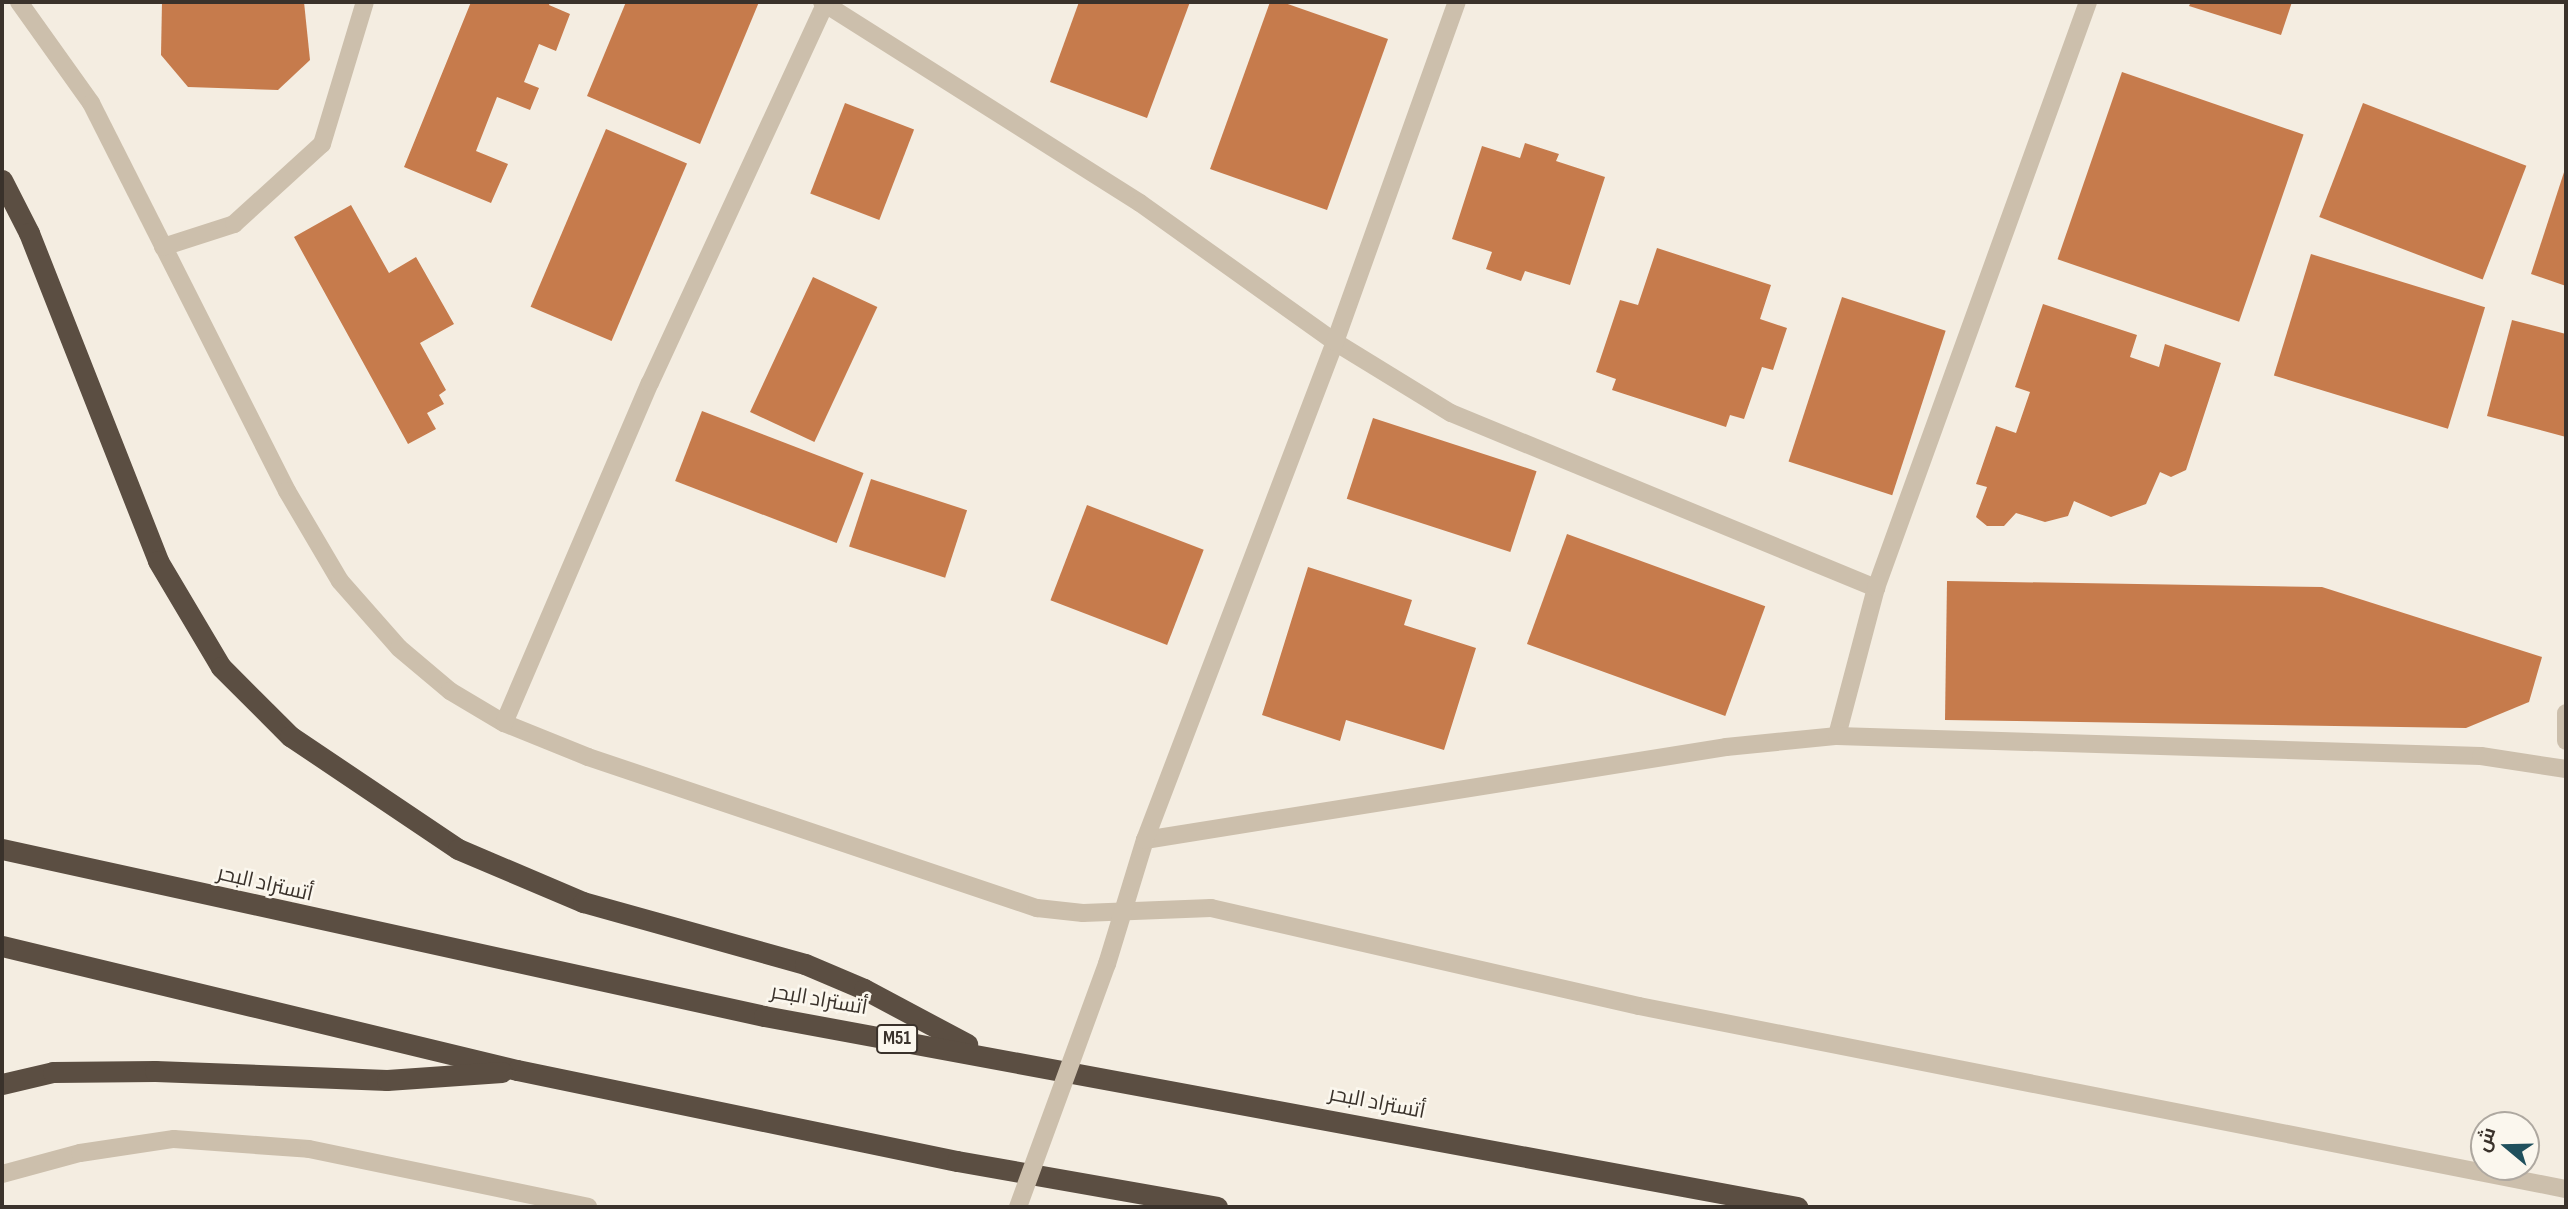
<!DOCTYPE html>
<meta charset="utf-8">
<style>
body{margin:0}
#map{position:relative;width:2568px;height:1209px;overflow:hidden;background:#f4ede1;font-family:"Sofia Sans Condensed",Cairo,sans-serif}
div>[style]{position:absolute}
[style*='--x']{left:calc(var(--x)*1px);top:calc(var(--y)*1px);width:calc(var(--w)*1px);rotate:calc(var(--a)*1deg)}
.building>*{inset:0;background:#c67b4c;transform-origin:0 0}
.minor>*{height:18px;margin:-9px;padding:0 9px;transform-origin:9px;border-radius:9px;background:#ccbfac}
.highway>*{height:21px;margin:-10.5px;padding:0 10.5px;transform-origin:10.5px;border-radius:10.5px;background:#5b4e42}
.minor-bridge>*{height:18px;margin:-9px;padding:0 9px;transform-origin:9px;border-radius:9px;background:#ccbfac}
span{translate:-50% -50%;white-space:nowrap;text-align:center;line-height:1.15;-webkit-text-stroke:5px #fbf7ee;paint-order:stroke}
.shield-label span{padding:2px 5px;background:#fbf7ee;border:2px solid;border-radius:5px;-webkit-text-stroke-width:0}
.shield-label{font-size:19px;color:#3a322b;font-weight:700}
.street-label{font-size:21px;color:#3a322b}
.frame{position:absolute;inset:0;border:4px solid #3a322b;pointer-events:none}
.north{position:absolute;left:2470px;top:1111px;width:70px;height:70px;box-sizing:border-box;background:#fbf7ee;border:2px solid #aea8a0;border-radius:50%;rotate:289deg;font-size:19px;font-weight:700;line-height:28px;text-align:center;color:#3a322b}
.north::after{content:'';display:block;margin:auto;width:24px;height:32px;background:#20505d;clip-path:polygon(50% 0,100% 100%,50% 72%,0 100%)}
</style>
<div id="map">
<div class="building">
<div style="clip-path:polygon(162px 2px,304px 2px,310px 60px,278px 90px,188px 87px,161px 55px)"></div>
<div style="clip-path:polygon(471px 2px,550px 2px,549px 5px,570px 14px,556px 51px,539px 44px,524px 82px,539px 88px,530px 110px,497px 97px,476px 151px,508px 164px,491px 203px,404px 167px)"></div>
<div style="clip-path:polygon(626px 2px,759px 2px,700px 144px,587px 96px)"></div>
<div style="clip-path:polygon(1079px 2px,1190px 2px,1147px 118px,1050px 82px)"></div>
<div style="clip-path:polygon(1270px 2px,1282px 2px,1388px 39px,1327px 210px,1210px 169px)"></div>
<div style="clip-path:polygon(2191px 2px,2292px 2px,2281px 35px,2189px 6px)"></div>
<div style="left:2122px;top:72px;width:192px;height:198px;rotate:19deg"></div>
<div style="left:845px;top:103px;width:74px;height:97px;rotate:21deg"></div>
<div style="left:2363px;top:103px;width:175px;height:122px;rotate:21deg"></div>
<div style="left:606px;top:129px;width:88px;height:193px;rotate:23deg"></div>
<div style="clip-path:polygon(1525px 143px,1559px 154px,1556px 161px,1605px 177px,1570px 285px,1525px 271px,1521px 281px,1486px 269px,1492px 252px,1452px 239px,1482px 146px,1520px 158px)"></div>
<div style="clip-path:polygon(2566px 166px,2566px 286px,2531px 274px)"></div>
<div style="clip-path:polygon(351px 205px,389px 273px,416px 257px,454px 324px,420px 343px,446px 390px,439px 395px,444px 404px,427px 413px,436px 429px,408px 444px,294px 237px)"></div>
<div style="clip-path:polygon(1657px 248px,1771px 285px,1760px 319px,1787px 328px,1773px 370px,1762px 367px,1744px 419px,1730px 415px,1726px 427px,1612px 390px,1616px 379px,1596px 372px,1620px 300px,1638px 305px)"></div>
<div style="left:2311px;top:254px;width:182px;height:127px;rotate:17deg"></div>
<div style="left:813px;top:277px;width:71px;height:149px;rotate:25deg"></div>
<div style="left:1842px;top:297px;width:109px;height:173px;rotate:18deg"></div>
<div style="clip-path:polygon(2043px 304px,2137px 335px,2130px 357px,2159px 367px,2165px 344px,2221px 363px,2186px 470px,2171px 477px,2160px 472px,2146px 504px,2111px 517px,2074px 501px,2068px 516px,2045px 522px,2016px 513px,2004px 526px,1987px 526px,1976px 517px,1987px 487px,1976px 484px,1996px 426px,2016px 433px,2030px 392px,2015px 387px)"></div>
<div style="clip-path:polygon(2512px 320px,2566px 334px,2566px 437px,2487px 416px)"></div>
<div style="left:702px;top:411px;width:173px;height:75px;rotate:21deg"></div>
<div style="left:1373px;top:418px;width:172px;height:85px;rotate:18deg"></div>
<div style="left:871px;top:479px;width:101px;height:71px;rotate:18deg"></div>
<div style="left:1087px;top:505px;width:125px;height:102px;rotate:21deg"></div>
<div style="left:1567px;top:534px;width:211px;height:117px;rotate:20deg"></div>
<div style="clip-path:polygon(1308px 567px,1412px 600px,1404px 625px,1476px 648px,1444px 750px,1346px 720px,1340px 741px,1262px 715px)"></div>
<div style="clip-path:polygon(1947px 581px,2322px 587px,2542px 657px,2529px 702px,2466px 728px,1945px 720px)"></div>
</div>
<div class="minor">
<div style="--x:19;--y:2;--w:124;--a:54.5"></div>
<div style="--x:91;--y:103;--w:435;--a:63.2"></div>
<div style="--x:287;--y:491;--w:104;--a:59.5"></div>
<div style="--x:340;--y:581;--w:89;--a:48.6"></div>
<div style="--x:399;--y:648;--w:67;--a:40.1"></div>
<div style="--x:450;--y:691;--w:63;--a:30.7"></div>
<div style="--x:504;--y:723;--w:91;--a:22"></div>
<div style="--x:588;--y:757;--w:474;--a:18.6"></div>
<div style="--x:1037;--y:908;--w:46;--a:6.2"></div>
<div style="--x:1083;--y:913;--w:128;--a:-2.2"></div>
<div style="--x:1211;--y:908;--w:439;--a:12.9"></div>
<div style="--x:1639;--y:1006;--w:945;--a:11.17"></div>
<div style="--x:822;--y:2;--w:376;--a:32.3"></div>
<div style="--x:1140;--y:203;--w:239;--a:35.5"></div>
<div style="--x:1335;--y:342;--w:136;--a:31.5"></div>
<div style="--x:1451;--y:413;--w:460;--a:22.4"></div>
<div style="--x:1876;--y:588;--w:153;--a:104.8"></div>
<div style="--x:163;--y:247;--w:75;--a:-17.9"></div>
<div style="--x:234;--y:224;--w:119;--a:-42.3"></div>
<div style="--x:322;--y:144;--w:148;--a:-73.2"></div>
<div style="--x:1876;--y:588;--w:623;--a:-70.11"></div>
<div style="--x:2566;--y:713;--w:28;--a:90"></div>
<div style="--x:504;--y:723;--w:370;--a:-66.8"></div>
<div style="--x:650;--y:383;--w:417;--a:-65.2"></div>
<div style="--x:1145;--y:840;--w:588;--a:-9.09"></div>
<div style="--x:1726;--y:747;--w:112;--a:-5.7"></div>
<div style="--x:1837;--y:736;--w:644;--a:1.78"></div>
<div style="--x:2481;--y:756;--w:86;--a:8.7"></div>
<div style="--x:1107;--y:964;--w:130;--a:-73"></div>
<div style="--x:1145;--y:840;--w:533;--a:-69.12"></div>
<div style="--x:1335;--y:342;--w:361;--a:-70.3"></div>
<div style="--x:2;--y:1174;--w:81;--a:-15.1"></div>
<div style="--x:80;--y:1153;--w:95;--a:-8.5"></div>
<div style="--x:174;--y:1139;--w:135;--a:4.2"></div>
<div style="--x:309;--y:1149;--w:285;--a:11.7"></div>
</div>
<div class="highway">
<div style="--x:2;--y:180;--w:59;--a:63"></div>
<div style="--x:29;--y:233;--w:352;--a:68.5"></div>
<div style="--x:158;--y:561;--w:123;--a:59.3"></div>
<div style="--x:221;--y:667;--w:98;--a:45"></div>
<div style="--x:290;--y:736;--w:202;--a:33.9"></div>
<div style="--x:458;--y:849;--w:136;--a:23"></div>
<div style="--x:583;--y:902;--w:230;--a:15.6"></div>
<div style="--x:805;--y:964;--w:64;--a:23"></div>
<div style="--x:864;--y:989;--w:117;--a:28.1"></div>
<div style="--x:2;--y:849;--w:780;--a:12.36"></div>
<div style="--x:764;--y:1016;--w:1051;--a:10.48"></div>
<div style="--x:2;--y:946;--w:530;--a:13.54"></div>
<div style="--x:517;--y:1070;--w:449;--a:11.7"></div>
<div style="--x:957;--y:1161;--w:264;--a:10"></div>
<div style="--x:2;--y:1084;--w:52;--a:-13.2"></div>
<div style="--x:53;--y:1072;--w:102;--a:-0.6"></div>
<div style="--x:155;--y:1071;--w:232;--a:2.2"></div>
<div style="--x:387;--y:1080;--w:115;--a:-4"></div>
</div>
<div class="minor-bridge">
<div style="--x:1018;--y:1207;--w:259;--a:-69.9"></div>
</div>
<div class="shield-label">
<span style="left:897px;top:1039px">M51</span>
</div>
<div class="street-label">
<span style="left:265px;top:884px;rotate:13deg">أتستراد البحر</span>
<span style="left:819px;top:1000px;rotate:10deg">أتستراد البحر</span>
<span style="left:1377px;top:1103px;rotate:11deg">أتستراد البحر</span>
</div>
<div class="frame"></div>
<div class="north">ش</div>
</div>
